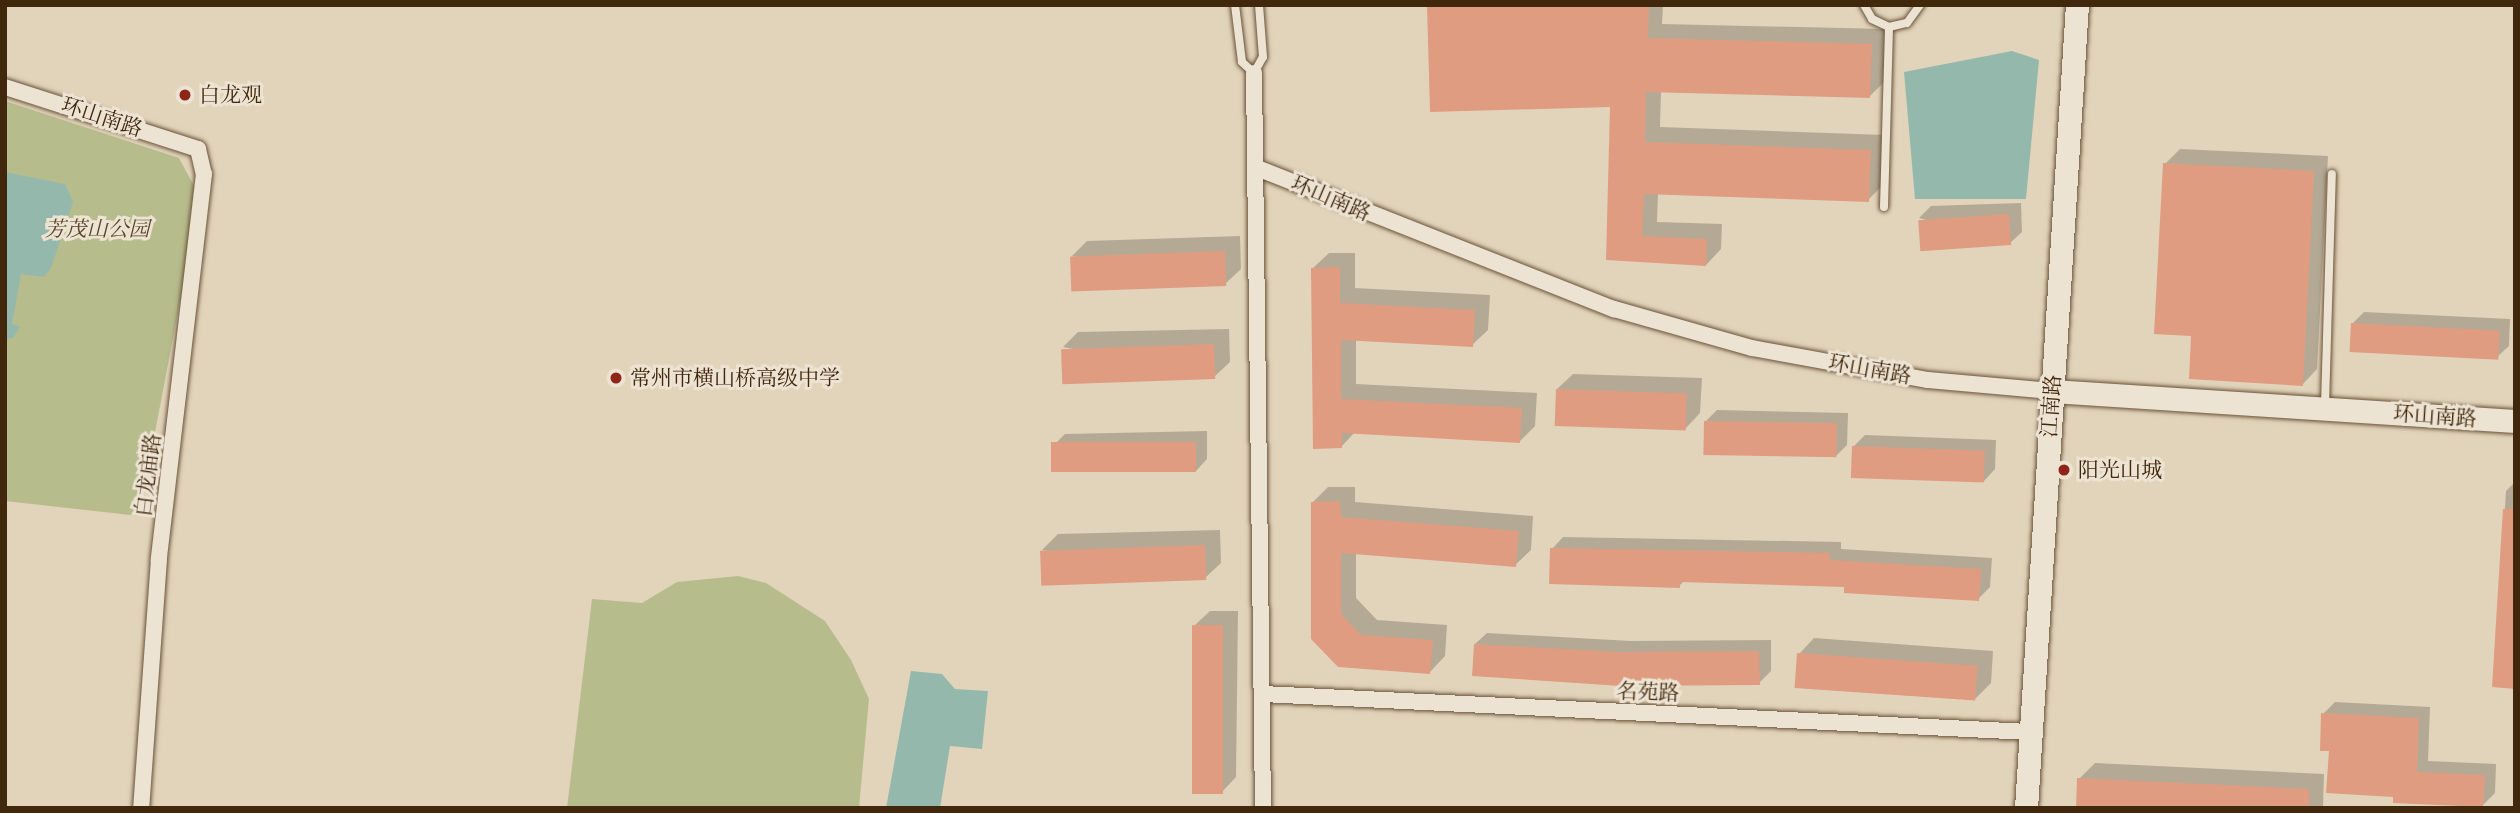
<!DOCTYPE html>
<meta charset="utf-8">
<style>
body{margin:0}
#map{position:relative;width:2520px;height:813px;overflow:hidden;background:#e2d4bb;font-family:"Gentium Book Plus","Noto Serif SC",serif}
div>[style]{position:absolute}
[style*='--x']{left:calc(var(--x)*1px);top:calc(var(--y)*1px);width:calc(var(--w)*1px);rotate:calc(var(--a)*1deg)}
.green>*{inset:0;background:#b7bc8d}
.water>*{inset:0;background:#95b8ad}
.shadow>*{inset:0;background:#0003}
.building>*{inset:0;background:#e09c80;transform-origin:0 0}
.roads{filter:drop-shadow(0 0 2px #695238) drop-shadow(0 0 2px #695238)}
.lane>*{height:8px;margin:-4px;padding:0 4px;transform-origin:4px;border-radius:4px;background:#ece3d3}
.street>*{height:16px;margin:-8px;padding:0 8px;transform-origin:8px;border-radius:8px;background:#ece3d3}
.secondary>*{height:23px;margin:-11.5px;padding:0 11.5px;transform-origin:11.5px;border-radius:11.5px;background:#ece3d3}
.dots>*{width:19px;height:19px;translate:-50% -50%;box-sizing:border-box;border:4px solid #ece3d3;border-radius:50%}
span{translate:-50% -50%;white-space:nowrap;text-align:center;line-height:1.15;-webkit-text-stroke:6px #ece3d3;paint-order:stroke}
.poi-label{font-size:21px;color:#41270c}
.left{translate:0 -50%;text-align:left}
.street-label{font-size:21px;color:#41270c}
.park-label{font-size:21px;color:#594526;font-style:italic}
.frame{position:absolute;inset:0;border:7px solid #41270c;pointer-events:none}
</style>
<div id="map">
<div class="green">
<div style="clip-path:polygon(5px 101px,179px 158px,194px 186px,187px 265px,139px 516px,5px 501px)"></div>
<div style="clip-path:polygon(738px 576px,766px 583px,825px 621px,851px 660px,869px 699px,859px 808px,567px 808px,592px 599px,642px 603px,677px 582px)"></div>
</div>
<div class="water">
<div style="clip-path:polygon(2012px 51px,2039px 60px,2026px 199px,1915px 199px,1904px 72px)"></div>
<div style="clip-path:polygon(5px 172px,65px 184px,73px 202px,51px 268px,44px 277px,21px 274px,12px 324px,20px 327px,13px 338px,5px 339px)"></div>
<div style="clip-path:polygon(911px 671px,942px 674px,955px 689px,988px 691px,982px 749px,950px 746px,940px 808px,886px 808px)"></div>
</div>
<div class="shadow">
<div style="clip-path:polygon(1428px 5px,1663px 5px,1662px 24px,1886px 29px,1885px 81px,1870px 96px,1661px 91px,1660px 127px,1885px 135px,1884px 184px,1868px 200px,1658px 193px,1657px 222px,1722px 224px,1721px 249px,1706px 265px,1608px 258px,1612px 105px)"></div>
<div style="clip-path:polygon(2180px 149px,2328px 156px,2317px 369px,2302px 385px,2193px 334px,2165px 164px)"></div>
<div style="clip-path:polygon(2021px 203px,2022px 232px,2010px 243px,1919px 218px,1931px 206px)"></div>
<div style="clip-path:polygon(1240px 236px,1241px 269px,1225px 284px,1072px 256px,1087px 241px)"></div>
<div style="clip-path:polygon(1329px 253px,1355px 253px,1355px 288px,1490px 295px,1488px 330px,1472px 345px,1356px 339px,1356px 384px,1537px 393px,1535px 426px,1520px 441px,1355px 432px,1341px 447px,1313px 268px)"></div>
<div style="clip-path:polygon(2364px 312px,2510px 319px,2509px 346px,2497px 357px,2352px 324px)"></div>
<div style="clip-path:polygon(1229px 329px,1230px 362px,1214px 377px,1063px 347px,1078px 332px)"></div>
<div style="clip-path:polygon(1573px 374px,1702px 378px,1700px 413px,1685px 429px,1557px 389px)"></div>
<div style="clip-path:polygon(1717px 410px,1848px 413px,1847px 445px,1835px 457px,1706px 421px)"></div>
<div style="clip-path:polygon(1207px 431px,1207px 459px,1196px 471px,1053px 446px,1065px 434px)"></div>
<div style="clip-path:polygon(1865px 435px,1996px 440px,1995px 469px,1984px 481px,1853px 447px)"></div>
<div style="clip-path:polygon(2515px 482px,2515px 688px,2494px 686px,2506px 491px)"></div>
<div style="clip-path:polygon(1328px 487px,1355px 487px,1355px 502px,1533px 516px,1531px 550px,1515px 565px,1356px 553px,1356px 598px,1377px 620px,1447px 625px,1445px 656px,1430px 672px,1339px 666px,1312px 503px)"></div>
<div style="clip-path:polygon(1220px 530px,1221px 563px,1205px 578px,1042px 550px,1058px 534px)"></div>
<div style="clip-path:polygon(1563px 537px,1841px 542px,1841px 549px,1992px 558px,1990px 587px,1978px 599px,1846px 586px,1685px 580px,1679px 586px,1552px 549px)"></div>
<div style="clip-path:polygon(1210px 611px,1238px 611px,1236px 777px,1221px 793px,1194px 626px)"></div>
<div style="clip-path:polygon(1487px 633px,1631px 641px,1771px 640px,1771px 671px,1759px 683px,1475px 644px)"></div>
<div style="clip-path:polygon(1814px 638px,1993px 651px,1991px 683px,1975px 699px,1799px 654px)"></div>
<div style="clip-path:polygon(2335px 702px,2430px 707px,2428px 761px,2496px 764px,2495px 793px,2483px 805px,2395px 796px,2323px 714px)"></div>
<div style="clip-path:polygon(2095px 763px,2324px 774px,2323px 807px,2078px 808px,2079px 779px)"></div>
</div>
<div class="building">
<div style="clip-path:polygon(1427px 5px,1649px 5px,1648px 38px,1872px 44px,1870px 98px,1646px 92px,1645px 142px,1871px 150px,1869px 202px,1644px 194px,1642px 236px,1707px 239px,1706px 266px,1606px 260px,1610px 107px,1430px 112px)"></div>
<div style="clip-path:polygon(2163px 163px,2314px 171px,2303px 386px,2189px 379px,2191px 336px,2154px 334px)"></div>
<div style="left:2009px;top:214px;width:31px;height:91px;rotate:86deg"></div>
<div style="left:1225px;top:251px;width:35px;height:155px;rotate:88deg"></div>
<div style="clip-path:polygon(1340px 267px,1340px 303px,1475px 310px,1473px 347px,1341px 340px,1341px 399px,1522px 408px,1520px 443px,1342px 433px,1342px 448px,1313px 449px,1311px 268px)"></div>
<div style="left:2351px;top:323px;width:149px;height:29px;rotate:3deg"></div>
<div style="left:1214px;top:344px;width:35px;height:153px;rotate:88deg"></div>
<div style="left:1556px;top:389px;width:131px;height:37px;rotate:2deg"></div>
<div style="left:1704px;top:421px;width:133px;height:34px;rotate:1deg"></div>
<div style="left:1196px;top:442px;width:30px;height:145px;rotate:90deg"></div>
<div style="left:1852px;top:446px;width:133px;height:32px;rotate:2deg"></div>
<div style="clip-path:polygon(1340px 501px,1341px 517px,1519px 531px,1516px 567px,1341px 553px,1341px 614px,1361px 635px,1433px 640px,1430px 674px,1338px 667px,1311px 639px,1311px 502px)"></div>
<div style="clip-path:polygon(2503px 509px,2515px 509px,2515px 689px,2492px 687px)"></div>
<div style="left:1205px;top:545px;width:35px;height:165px;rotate:88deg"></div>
<div style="clip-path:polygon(1550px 548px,1830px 553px,1830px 560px,1981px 569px,1979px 601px,1844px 593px,1844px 587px,1680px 582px,1680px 588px,1549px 584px)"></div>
<div style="left:1192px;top:625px;width:31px;height:169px"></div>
<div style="clip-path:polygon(1474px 644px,1618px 652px,1759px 651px,1760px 685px,1621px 686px,1472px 676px)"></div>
<div style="left:1797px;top:653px;width:181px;height:35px;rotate:4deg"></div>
<div style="clip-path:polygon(2321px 713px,2419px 718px,2417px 772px,2485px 775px,2483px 807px,2393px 803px,2393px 797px,2326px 793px,2329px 751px,2320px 751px)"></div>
<div style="clip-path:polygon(2077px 778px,2309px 789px,2309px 808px,2076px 808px)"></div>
</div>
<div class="roads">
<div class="lane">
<div style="--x:1235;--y:5;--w:57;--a:83"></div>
<div style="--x:1242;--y:62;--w:16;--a:43"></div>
<div style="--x:1254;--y:73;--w:18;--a:-61"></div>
<div style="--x:1263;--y:57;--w:52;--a:-94.4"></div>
<div style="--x:1864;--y:5;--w:16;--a:60"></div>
<div style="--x:1872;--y:19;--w:19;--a:25"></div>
<div style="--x:1889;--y:27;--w:18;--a:-13"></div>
<div style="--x:1907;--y:23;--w:22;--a:-54"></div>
<div style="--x:1884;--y:207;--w:180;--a:-88.4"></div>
<div style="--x:2325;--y:405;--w:231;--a:-88.3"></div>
</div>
<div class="street">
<div style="--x:1254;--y:73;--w:735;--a:89.3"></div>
<div style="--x:5;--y:87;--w:203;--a:17.8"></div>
<div style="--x:198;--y:149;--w:26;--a:77"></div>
<div style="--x:204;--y:174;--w:388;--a:96.7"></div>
<div style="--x:159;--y:559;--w:250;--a:94.1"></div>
<div style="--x:1257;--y:168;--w:384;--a:21.6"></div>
<div style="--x:1614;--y:309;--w:143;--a:15.8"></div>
<div style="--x:1752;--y:348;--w:179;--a:10.3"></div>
<div style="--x:1928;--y:380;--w:124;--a:5.1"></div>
<div style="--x:1263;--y:694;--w:768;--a:2.84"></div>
</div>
<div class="secondary">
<div style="--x:2052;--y:391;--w:464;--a:3.7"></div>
<div style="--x:2026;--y:808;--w:805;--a:-86.37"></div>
</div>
</div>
<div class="dots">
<div style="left:185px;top:95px;background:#8f2418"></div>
<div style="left:616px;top:378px;background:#8f2418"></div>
<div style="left:2064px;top:470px;background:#8f2418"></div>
</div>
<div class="poi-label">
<span class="left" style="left:199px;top:95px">白龙观</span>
<span class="left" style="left:630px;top:378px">常州市横山桥高级中学</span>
<span class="left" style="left:2078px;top:470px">阳光山城</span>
</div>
<div class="street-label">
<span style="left:102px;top:117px;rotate:18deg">环山南路</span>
<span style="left:1331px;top:198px;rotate:23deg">环山南路</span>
<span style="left:1870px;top:369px;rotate:10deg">环山南路</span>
<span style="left:2051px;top:406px;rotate:-86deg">江南路</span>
<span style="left:2435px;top:416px;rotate:4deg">环山南路</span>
<span style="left:148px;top:475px;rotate:-83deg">白龙庙路</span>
<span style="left:1648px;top:692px;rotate:2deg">名苑路</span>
</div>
<div class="park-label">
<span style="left:97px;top:229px">芳茂山公园</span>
</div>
<div class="frame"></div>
</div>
